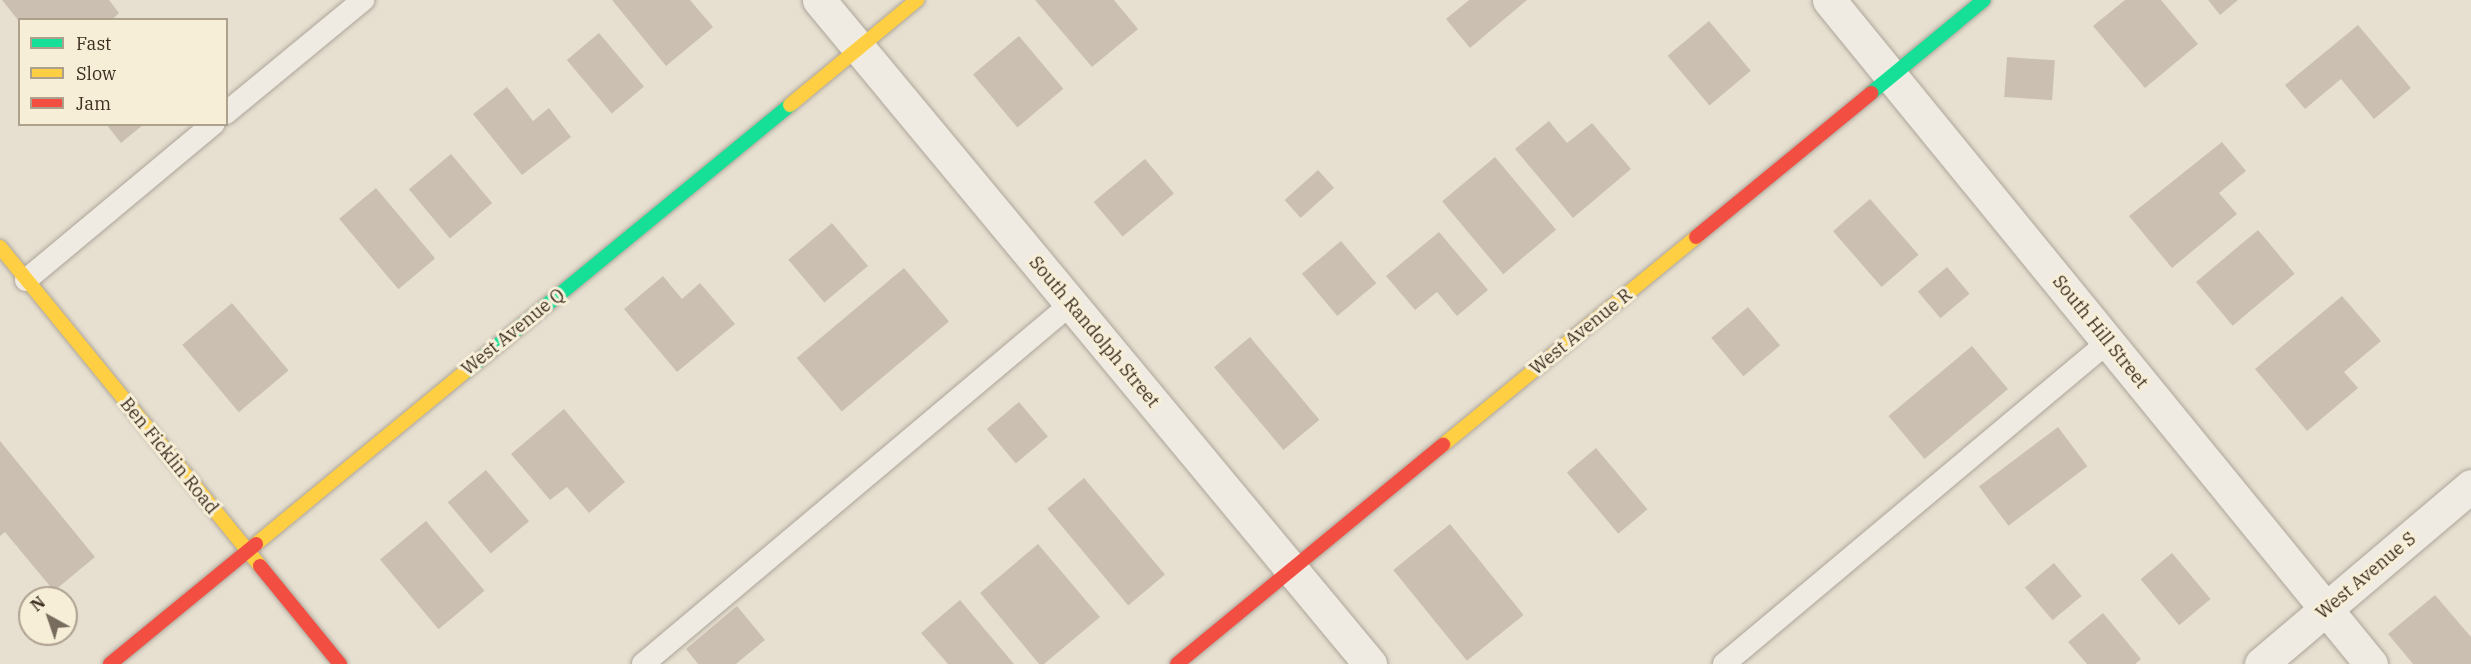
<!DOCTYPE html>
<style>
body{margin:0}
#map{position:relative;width:2471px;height:664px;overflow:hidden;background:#e7e0d1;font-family:"IBM Plex Serif",serif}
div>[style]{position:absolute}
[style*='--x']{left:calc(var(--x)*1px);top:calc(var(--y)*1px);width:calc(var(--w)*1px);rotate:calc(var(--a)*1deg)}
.building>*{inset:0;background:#cbbfb2;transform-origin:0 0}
.roads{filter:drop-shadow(0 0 2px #ada599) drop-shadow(0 0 2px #ada599)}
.lane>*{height:22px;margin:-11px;padding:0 11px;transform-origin:11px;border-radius:11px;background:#efebe3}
.street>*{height:33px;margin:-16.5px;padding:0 16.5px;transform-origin:16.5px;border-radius:16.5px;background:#efebe3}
.fast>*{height:14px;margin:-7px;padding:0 7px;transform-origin:7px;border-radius:7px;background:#16e098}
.slow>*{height:14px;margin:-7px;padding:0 7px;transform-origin:7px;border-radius:7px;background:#ffcf43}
.jam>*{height:14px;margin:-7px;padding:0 7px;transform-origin:7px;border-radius:7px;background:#f24e42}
span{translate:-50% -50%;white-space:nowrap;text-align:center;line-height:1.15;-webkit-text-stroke:6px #f7eed8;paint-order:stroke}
.street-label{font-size:18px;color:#3d2e20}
.legend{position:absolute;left:18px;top:18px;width:210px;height:108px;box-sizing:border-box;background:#f7eed8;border:2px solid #ada18e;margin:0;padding:8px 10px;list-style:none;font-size:18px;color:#3d2e20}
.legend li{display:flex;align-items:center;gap:12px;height:30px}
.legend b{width:30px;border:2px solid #ada18e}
.north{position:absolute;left:18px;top:586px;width:60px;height:60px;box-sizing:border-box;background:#f7eed8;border:2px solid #ada18e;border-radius:50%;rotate:320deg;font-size:16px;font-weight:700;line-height:24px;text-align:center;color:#3d2e20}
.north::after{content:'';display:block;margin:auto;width:21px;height:27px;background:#786c5e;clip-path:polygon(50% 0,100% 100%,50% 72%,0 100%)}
</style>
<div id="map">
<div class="building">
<div style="clip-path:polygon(2px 0,109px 0,119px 13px,112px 20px,18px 20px)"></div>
<div style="clip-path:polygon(612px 0,690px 0,713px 27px,666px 66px)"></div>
<div style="clip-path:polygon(1035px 0,1114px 0,1138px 29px,1092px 67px)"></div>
<div style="clip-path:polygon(1469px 0,1527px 0,1470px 48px,1446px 19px)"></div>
<div style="clip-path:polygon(2125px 0,2161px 0,2198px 44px,2145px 88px,2093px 26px)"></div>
<div style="clip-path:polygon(2208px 0,2238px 0,2220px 15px)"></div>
<div style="left:1709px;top:21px;width:65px;height:54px;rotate:50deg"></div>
<div style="clip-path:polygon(2358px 25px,2411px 88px,2374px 119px,2341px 79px,2305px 109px,2285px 85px)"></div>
<div style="left:599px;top:33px;width:70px;height:42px;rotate:50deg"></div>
<div style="left:1019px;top:36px;width:69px;height:60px;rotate:50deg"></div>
<div style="left:2007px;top:57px;width:48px;height:40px;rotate:4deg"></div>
<div style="clip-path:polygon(507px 87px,533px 121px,549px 108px,571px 137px,522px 175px,473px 114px)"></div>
<div style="clip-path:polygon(1549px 121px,1567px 143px,1592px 123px,1631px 169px,1573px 218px,1515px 149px)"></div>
<div style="clip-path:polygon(106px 124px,144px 124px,121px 143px)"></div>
<div style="clip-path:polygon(2222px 142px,2246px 171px,2219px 193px,2237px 214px,2172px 268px,2129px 216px)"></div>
<div style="left:451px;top:154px;width:64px;height:55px;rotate:50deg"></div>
<div style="left:1495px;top:157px;width:95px;height:69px;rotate:50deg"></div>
<div style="left:1145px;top:159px;width:45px;height:67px;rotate:50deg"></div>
<div style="left:1318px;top:170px;width:24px;height:45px;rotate:48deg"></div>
<div style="left:376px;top:188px;width:92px;height:48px;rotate:50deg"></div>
<div style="left:1870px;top:199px;width:74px;height:49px;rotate:49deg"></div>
<div style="left:832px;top:223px;width:56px;height:57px;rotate:50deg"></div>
<div style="left:2258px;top:230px;width:57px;height:81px;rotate:50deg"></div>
<div style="clip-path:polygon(1439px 232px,1488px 290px,1457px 316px,1437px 292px,1415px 310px,1386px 276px)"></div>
<div style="left:1341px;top:241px;width:55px;height:51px;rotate:50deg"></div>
<div style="left:1947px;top:267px;width:35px;height:38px;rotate:50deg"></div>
<div style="left:904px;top:268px;width:70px;height:140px;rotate:50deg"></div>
<div style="clip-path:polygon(663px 276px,682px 299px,700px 283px,735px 324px,677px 372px,624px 309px)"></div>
<div style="clip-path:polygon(2342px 296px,2381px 341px,2344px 372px,2358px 388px,2307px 431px,2255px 369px)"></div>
<div style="left:232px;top:303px;width:88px;height:65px;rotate:50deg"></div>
<div style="left:1748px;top:307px;width:50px;height:48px;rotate:50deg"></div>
<div style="left:1250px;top:337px;width:108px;height:47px;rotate:50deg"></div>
<div style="left:1972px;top:346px;width:56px;height:109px;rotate:50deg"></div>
<div style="left:1019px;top:402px;width:45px;height:42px;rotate:50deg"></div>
<div style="clip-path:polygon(564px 409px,625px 482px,589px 513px,567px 487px,550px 500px,511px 454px)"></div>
<div style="left:2058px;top:427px;width:49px;height:99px;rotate:53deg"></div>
<div style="clip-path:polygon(0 441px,95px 557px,54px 591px,5px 532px,0 536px)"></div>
<div style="left:1596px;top:448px;width:80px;height:38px;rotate:50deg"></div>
<div style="left:486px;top:470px;width:67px;height:50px;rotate:50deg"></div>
<div style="left:1084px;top:478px;width:126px;height:48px;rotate:50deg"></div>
<div style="left:426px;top:521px;width:91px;height:60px;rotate:50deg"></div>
<div style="left:1450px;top:524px;width:117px;height:73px;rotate:51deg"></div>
<div style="clip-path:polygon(1038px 544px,1100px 617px,1044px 664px,1039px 664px,980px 593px)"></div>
<div style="left:2172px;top:553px;width:60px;height:41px;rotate:50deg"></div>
<div style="left:2054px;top:563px;width:43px;height:38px;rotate:50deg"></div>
<div style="clip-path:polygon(2435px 595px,2471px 637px,2471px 664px,2413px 664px,2388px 634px)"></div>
<div style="clip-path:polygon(960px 600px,1014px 664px,948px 664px,921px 633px)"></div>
<div style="clip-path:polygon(737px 606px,765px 640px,736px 664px,698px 664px,686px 649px)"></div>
<div style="clip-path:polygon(2103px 613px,2141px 659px,2135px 664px,2087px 664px,2068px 642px)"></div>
</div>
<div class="roads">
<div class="lane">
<div style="--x:226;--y:113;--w:178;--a:-39.5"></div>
<div style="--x:26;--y:280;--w:244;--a:-39.8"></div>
<div style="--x:643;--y:664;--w:559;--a:-40.07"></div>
<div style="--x:1724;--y:664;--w:501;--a:-39.98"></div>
</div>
<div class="street">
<div style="--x:819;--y:0;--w:863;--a:50.31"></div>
<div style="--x:1829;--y:0;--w:857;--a:50.78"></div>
<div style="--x:2261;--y:664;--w:275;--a:-40.3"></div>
</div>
<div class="fast">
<div style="--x:1871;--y:93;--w:146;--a:-39.5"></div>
<div style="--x:465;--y:372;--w:421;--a:-39.4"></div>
</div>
<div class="slow">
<div style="--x:790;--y:105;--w:165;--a:-39.6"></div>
<div style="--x:0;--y:247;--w:412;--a:50.8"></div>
<div style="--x:1443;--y:445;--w:328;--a:-39.4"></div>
<div style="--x:256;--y:544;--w:271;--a:-39.5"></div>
</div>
<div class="jam">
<div style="--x:1696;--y:237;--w:227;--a:-39.4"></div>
<div style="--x:260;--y:566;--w:127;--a:50.8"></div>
<div style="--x:110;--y:664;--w:189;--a:-39.4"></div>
<div style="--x:1177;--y:664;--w:345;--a:-39.5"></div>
</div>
</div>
<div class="street-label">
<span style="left:513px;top:332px;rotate:-39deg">West Avenue Q</span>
<span style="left:1094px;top:332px;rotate:50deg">South Randolph Street</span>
<span style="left:1581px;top:332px;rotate:-39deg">West Avenue R</span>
<span style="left:2100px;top:332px;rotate:51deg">South Hill Street</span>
<span style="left:169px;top:456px;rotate:51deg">Ben Ficklin Road</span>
<span style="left:2366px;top:576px;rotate:-40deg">West Avenue S</span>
</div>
<ul class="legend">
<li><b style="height:8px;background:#16e098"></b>Fast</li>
<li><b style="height:8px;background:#ffcf43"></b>Slow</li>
<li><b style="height:8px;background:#f24e42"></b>Jam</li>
</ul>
<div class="north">N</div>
</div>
